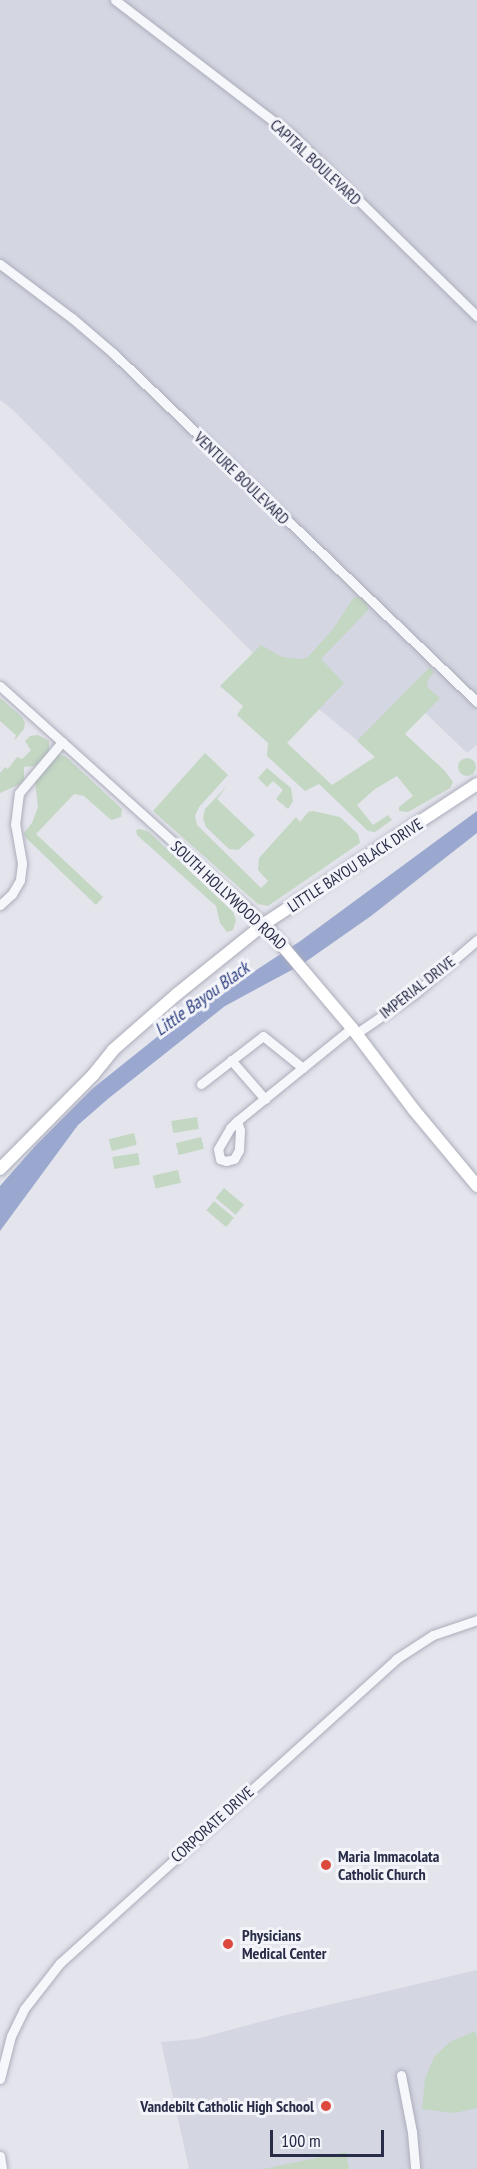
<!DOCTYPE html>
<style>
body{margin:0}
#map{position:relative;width:477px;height:2169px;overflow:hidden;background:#e3e4ec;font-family:"PT Sans Narrow",sans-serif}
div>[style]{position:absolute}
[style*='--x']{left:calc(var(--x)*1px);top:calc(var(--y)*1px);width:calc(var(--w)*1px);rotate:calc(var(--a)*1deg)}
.built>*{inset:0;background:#d4d6e2}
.green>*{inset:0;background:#c3d7c3;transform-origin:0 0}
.round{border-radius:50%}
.water>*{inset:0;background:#9aa8d0}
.roads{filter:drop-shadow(0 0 2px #abadba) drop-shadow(0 0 2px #abadba)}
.minor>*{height:9px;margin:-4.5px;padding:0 4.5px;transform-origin:4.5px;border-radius:4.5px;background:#f6f7fa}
.major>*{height:12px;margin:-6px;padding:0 6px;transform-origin:6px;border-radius:6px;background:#fff}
.dots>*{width:16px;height:16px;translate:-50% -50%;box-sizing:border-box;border:3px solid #f3f4f9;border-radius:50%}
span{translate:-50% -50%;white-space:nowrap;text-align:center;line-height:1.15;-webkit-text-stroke:6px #f3f4f9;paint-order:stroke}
.street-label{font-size:16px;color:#282c47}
.poi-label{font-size:16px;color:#282c47;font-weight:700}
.left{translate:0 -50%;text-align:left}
.right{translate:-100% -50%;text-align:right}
.water-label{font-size:18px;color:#2d3f80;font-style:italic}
.scale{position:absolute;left:270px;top:2130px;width:114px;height:27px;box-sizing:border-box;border:3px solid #282c47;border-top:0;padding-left:8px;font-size:18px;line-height:21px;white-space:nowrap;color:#282c47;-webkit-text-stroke:4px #f3f4f9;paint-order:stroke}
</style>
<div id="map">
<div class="built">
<div style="clip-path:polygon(0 0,477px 0,477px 745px,467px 753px,411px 699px,363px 745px,266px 666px,13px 410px,0 400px)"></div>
<div style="clip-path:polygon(477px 1970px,477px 2169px,189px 2169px,161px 2042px,196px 2039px,286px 2015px)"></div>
</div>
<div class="green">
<div style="clip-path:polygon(354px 597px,361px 597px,367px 603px,368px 610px,321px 659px,344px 683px,287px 743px,332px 785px,375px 757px,357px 741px,430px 667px,434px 672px,428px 680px,427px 687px,440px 698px,405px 734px,445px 771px,453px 782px,450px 788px,408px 812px,399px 811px,399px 807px,413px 796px,397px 776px,375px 789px,357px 805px,373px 825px,388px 815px,392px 820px,375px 832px,368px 831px,319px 784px,305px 791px,267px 756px,268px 743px,237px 715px,243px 706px,220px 686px,261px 645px,282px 657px,301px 659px,308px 657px,333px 629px)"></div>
<div style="clip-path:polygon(0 698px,22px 717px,25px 723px,24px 729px,14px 741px,16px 735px,0 721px)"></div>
<div style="clip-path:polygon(38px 735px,49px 741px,49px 751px,35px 766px,24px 767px,24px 780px,20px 784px,0 793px,0 773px,5px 767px,8px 769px,17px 757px,22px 759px,31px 750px,25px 741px,30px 736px)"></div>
<div style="clip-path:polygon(205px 753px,228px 775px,199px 807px,195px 816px,197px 825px,261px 888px,268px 881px,258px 870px,259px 858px,296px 817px,300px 822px,308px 812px,313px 811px,340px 817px,358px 834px,360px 843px,268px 906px,258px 904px,153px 811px)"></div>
<div style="clip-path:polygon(58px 755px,65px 756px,122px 809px,121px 817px,111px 820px,84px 796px,74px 794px,36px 834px,103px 897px,96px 905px,25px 837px,24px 833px,32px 823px,38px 807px,35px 781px)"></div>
<div class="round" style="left:458px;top:758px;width:18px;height:18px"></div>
<div style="clip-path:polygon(267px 768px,291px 788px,293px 801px,288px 809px,276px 799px,283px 790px,273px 781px,267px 787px,258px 778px)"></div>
<div style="clip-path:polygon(227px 786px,217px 799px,255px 835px,238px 850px,229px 849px,206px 827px,203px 818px,205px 809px)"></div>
<div style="clip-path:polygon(140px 829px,149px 832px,233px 912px,236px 920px,233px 930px,227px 932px,220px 923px,216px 906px,137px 835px,136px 830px)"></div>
<div style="left:197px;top:1117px;width:12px;height:26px;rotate:81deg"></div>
<div style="left:134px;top:1133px;width:12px;height:26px;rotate:76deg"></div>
<div style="left:201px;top:1137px;width:12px;height:26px;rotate:76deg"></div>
<div style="left:138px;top:1153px;width:12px;height:26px;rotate:81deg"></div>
<div style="left:178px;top:1170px;width:13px;height:26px;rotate:77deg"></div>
<div style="left:224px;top:1188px;width:26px;height:13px;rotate:40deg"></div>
<div style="left:214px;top:1201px;width:26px;height:12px;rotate:40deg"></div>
<div style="clip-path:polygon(475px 2031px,477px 2037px,477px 2108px,454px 2113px,422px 2109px,425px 2079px,434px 2057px,450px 2042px)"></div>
<div style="clip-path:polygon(346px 2152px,349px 2169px,263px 2169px)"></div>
</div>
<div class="water">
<div style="clip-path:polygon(477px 811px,477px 833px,371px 916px,301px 965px,225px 1006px,109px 1098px,78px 1125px,0 1231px,0 1186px,36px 1145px,92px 1089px,217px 989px,244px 978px,299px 942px)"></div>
</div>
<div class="roads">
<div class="minor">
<div style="--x:115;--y:0;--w:225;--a:37.4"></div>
<div style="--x:294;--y:137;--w:256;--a:44.4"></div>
<div style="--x:0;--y:264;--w:90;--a:36.9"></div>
<div style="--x:72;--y:318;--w:54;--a:40.5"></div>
<div style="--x:113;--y:353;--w:504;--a:43.79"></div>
<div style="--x:0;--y:686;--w:355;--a:42"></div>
<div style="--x:0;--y:905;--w:16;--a:-43"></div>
<div style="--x:12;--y:894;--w:16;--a:-60"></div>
<div style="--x:20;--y:880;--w:17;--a:-83"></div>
<div style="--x:22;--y:863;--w:39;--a:-100"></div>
<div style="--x:15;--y:825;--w:32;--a:-83"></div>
<div style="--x:19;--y:793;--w:67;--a:-49.9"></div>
<div style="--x:357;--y:1033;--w:69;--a:-34.4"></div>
<div style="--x:414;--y:994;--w:83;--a:-40.6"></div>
<div style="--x:231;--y:1060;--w:52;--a:48.9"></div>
<div style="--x:201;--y:1084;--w:78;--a:-37.7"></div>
<div style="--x:263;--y:1036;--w:51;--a:38.7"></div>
<div style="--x:237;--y:1121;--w:9;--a:72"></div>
<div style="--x:240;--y:1130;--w:20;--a:93"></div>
<div style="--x:239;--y:1150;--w:10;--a:119"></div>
<div style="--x:234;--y:1159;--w:8;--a:166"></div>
<div style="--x:226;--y:1161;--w:6;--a:-162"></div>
<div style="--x:220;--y:1159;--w:10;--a:-101"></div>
<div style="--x:218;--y:1149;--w:24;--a:-60"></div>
<div style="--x:230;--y:1128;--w:10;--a:-45"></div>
<div style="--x:237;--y:1121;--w:148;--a:-39"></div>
<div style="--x:401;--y:2075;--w:58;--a:79.1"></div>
<div style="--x:412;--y:2132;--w:37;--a:85"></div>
<div style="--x:0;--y:2079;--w:44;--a:-75.7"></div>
<div style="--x:11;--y:2036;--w:30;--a:-64"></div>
<div style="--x:24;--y:2009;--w:58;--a:-52"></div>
<div style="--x:60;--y:1963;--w:453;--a:-42.1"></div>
<div style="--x:396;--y:1659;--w:44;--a:-33"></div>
<div style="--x:433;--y:1635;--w:46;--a:-18.8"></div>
<div style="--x:0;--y:2156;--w:13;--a:81"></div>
</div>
<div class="major">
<div style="--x:264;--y:924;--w:136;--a:49.8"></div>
<div style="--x:352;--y:1028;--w:103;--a:52.9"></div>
<div style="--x:414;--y:1110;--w:99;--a:50.3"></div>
<div style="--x:0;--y:1169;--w:132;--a:-45.3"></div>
<div style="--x:93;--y:1075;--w:32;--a:-51"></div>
<div style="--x:113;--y:1050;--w:85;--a:-41.2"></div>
<div style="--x:177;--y:994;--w:112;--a:-38.8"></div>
<div style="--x:264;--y:924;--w:255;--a:-33.3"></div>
</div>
</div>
<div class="dots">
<div style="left:326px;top:1865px;background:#dd493c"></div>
<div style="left:228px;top:1944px;background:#dd493c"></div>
<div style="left:326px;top:2106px;background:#dd493c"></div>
</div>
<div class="street-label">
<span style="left:316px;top:162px;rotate:43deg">CAPITAL BOULEVARD</span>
<span style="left:242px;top:478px;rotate:44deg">VENTURE BOULEVARD</span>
<span style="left:355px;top:865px;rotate:-33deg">LITTLE BAYOU BLACK DRIVE</span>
<span style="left:229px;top:895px;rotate:43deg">SOUTH HOLLYWOOD ROAD</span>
<span style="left:417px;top:987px;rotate:-38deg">IMPERIAL DRIVE</span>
<span style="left:212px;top:1824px;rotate:-42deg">CORPORATE DRIVE</span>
</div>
<div class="poi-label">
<span class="left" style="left:338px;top:1865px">Maria Immacolata<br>Catholic Church</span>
<span class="left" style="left:242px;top:1944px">Physicians<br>Medical Center</span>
<span class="right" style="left:314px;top:2106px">Vandebilt Catholic High School</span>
</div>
<div class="water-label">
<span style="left:202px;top:999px;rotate:-36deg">Little Bayou Black</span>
</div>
<div class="scale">100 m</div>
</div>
